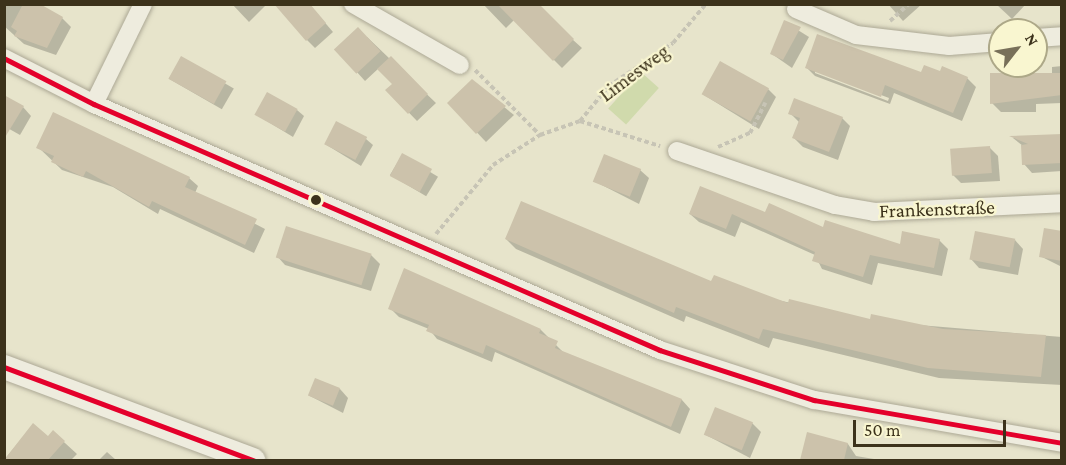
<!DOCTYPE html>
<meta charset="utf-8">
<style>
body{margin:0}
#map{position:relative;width:1066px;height:465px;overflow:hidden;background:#e7e4cb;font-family:"Crimson Pro",serif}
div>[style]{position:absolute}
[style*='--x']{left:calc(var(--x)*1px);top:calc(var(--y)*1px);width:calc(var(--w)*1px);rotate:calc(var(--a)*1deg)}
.green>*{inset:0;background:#d0daac;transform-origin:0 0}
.shadow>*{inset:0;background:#0003;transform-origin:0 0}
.building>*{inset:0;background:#ccc2ab;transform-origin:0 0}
.path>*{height:4px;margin-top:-2px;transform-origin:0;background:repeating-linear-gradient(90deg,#c7c4b5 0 4.5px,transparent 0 7.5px)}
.roads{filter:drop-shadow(0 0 2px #aca895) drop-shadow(0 0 2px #aca895)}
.minor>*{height:18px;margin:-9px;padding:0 9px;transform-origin:9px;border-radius:9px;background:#eeecde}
.secondary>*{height:24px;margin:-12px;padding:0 12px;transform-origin:12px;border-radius:12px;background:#eeecde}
.bus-1>*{height:4.5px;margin:-2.25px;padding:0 2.25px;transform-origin:2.25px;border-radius:2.25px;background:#e4002b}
.dots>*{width:16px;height:16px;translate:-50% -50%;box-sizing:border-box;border:3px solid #f9f6d0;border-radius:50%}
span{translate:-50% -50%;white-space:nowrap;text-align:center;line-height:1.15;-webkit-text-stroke:4.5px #f9f6d0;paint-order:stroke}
.street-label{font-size:20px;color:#3c321b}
.frame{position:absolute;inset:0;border:6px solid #3c321b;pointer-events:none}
.north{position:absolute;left:988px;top:18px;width:60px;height:60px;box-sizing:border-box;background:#f9f6d0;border:2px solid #ada888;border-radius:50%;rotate:59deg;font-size:16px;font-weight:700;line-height:24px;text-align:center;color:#3c321b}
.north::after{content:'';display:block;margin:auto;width:21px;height:27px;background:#787059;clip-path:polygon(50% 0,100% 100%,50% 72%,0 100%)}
.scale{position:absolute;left:853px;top:420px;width:153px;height:27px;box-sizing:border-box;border:3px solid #3c321b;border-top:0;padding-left:8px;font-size:18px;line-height:21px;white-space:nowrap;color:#3c321b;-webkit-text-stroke:4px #f9f6d0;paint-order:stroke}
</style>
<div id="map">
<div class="green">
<div style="left:641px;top:72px;width:24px;height:49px;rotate:42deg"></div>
</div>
<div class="shadow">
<div style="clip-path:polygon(4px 4px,37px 4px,62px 18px,71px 27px,56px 55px,24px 44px,4px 26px)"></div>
<div style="clip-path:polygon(232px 4px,267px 4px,249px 22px)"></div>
<div style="clip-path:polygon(309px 4px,333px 32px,315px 48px,307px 40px)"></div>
<div style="clip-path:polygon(483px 4px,533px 4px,582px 48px,562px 68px,514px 20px,506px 28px)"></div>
<div style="clip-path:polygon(888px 4px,922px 4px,903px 21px)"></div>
<div style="clip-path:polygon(996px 4px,1026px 4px,1012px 19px)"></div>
<div style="clip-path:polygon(785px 22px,809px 37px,792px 68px,772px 54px)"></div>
<div style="clip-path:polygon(367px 37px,436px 103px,417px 121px,387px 90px,394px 84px,379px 68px,365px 81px,336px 49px)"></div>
<div style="left:181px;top:58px;width:61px;height:24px;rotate:30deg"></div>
<div style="clip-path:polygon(1062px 66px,1062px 103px,1036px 104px,1036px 112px,1001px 112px,992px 103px,1052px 74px,1052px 67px)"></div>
<div style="clip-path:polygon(evenodd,807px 68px,940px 73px,967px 78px,976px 87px,962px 121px,894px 93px,890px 104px,815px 76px,807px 68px,815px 70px,889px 98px,888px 101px,815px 73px,815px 70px)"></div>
<div style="clip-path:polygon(472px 81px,514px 115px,486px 142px,449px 103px)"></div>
<div style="clip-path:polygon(768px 89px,776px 97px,759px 129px,704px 95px)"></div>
<div style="clip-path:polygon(23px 107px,31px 116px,20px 135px,4px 126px)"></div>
<div style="clip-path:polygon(297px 110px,304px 116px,293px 137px,257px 115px)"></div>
<div style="clip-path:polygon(790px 113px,842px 118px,850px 126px,838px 160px,803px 147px,794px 138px,799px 122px)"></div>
<div style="clip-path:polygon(1062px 135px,1062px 171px,1032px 173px,1024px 164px,1023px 146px,1013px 138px)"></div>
<div style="clip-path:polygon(366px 139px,373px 145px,361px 166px,325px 144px)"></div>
<div style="clip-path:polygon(38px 147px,189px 178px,198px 186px,195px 193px,265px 229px,254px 253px,160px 209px,158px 214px,113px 187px,62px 170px)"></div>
<div style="clip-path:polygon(990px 148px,998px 156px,1000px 181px,961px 183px,953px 175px)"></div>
<div style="left:402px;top:155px;width:42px;height:23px;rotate:31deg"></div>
<div style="clip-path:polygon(640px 170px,649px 178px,639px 204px,594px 181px)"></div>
<div style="clip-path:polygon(701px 188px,766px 214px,824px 229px,901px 246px,939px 240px,948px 249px,942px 276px,878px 263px,872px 285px,822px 269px,815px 255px,741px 222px,735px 237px,699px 222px,690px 214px)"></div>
<div style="clip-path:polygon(1062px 233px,1062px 267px,1040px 256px)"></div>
<div style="clip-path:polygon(506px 239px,871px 321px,1062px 337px,1062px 385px,939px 378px,773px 338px,769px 348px,686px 316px,684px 322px,516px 249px)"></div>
<div style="clip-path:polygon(1015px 240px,1023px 249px,1018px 275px,979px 268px,971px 259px)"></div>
<div style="clip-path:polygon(371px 255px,380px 264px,371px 291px,285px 265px,277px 256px)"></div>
<div style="clip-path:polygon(405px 270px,541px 330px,565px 354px,682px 400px,690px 409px,680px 434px,495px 352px,492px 362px,437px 339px,429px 329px,399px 317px,390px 308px)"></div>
<div style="clip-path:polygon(340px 389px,348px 398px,343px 413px,310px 396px)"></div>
<div style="clip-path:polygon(752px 423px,761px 432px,750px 458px,706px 435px)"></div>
<div style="clip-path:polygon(33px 425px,48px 438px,53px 432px,77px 454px,71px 460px,4px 460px)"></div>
<div style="clip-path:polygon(808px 434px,848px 444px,856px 456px,880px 460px,801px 460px)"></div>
<div style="clip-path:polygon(107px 452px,116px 460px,99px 460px)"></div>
</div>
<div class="building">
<div style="clip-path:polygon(23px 4px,40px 4px,63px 17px,47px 48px,14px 36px,17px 31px,11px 27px)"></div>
<div style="clip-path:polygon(274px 4px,310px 4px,326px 23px,306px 41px)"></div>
<div style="clip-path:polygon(497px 4px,539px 4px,574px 39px,553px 61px)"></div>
<div style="clip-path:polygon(784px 20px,801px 27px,783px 60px,770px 54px)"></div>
<div style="left:358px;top:27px;width:33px;height:33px;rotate:47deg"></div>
<div style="clip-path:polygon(817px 34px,921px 72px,924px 65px,940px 71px,942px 66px,968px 77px,953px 113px,885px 85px,881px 97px,805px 68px)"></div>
<div style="left:181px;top:56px;width:52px;height:26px;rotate:29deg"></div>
<div style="clip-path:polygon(391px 56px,428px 94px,408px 114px,385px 90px,392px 84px,377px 69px)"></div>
<div style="left:720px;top:61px;width:56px;height:38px;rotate:29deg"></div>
<div style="clip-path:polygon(990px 73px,1062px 73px,1062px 95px,990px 104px)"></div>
<div style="clip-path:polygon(472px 79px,506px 106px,476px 134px,447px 103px)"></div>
<div style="left:267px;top:92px;width:35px;height:26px;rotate:29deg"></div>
<div style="clip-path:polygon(4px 95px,24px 106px,4px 139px)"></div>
<div style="clip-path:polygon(794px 98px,843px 117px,829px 152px,792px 138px,800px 118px,788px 114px)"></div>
<div style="clip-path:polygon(53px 112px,190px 177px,185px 187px,257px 219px,245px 245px,152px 201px,149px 207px,86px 171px,83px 177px,51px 162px,54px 156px,36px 148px)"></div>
<div style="left:336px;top:121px;width:35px;height:26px;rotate:27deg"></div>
<div style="clip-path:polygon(1062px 134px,1062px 163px,1022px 165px,1021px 145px,1028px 144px,1009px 136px)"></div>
<div style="left:990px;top:146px;width:27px;height:40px;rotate:86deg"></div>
<div style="left:402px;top:153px;width:34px;height:26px;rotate:28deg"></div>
<div style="left:604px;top:154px;width:40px;height:30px;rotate:22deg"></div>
<div style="clip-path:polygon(700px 186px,765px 212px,769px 203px,823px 227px,825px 220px,900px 244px,902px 231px,940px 239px,934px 268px,870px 255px,863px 277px,812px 261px,815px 252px,732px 214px,726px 229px,689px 214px)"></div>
<div style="clip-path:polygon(521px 201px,711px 281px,714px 275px,788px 303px,789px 299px,870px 319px,871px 314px,943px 329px,1046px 335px,1041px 377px,928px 368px,763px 329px,759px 339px,676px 307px,674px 313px,505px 239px)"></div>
<div style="left:286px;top:226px;width:90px;height:33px;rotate:18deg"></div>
<div style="clip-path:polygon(1044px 228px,1062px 231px,1062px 261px,1039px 257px)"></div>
<div style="left:975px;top:231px;width:41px;height:29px;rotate:11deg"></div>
<div style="clip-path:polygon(404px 268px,541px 329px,539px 333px,558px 341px,555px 348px,682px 399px,671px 427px,486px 345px,483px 354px,426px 331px,429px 325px,388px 309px)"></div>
<div style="left:315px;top:378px;width:27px;height:19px;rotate:22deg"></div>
<div style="left:715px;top:407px;width:41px;height:30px;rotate:22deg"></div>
<div style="clip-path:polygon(33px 423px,48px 436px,53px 430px,65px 441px,48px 460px,4px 460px)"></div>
<div style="clip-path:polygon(807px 432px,848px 443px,844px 460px,800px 460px)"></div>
</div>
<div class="path">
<div style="--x:890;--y:21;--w:25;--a:-42"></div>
<div style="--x:475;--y:70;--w:92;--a:45"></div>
<div style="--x:580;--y:121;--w:84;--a:17.4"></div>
<div style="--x:718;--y:147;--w:35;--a:-24"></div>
<div style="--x:750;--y:133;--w:34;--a:-63"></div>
<div style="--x:436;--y:234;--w:89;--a:-50.4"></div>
<div style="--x:493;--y:165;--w:56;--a:-32.6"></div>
<div style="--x:540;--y:135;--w:42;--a:-19.3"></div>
<div style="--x:580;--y:121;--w:45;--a:-50.4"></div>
<div style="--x:609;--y:86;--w:77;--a:-33.9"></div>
<div style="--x:673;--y:43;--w:51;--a:-49.8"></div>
</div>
<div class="roads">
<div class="minor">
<div style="--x:353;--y:4;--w:123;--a:29.7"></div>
<div style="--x:796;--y:9;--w:65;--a:23.4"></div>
<div style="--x:856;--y:35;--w:94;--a:6.7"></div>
<div style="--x:949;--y:46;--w:51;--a:-4.5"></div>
<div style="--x:1036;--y:38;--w:26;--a:-4"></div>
<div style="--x:4;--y:58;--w:101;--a:27.1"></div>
<div style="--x:94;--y:104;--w:617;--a:23.49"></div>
<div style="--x:660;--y:350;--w:162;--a:18"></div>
<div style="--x:814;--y:400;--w:252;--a:9.8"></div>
<div style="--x:94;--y:104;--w:111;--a:-63.9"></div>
<div style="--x:677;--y:151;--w:167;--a:18.9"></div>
<div style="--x:835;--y:205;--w:40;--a:10"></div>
<div style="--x:874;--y:212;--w:188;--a:-2.7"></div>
</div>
<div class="secondary">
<div style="--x:4;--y:367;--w:266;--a:20.5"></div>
</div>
</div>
<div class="bus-1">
<div style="--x:4;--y:58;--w:101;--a:27.1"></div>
<div style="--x:94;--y:104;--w:617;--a:23.49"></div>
<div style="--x:660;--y:350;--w:162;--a:18"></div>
<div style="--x:814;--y:400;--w:252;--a:9.8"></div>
<div style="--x:4;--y:367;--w:266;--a:20.5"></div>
</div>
<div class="dots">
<div style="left:316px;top:200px;background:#3c321b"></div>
</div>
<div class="street-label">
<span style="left:634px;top:73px;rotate:-37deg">Limesweg</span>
<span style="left:937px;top:209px;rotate:-2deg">Frankenstraße</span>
</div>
<div class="frame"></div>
<div class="north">N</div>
<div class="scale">50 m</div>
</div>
